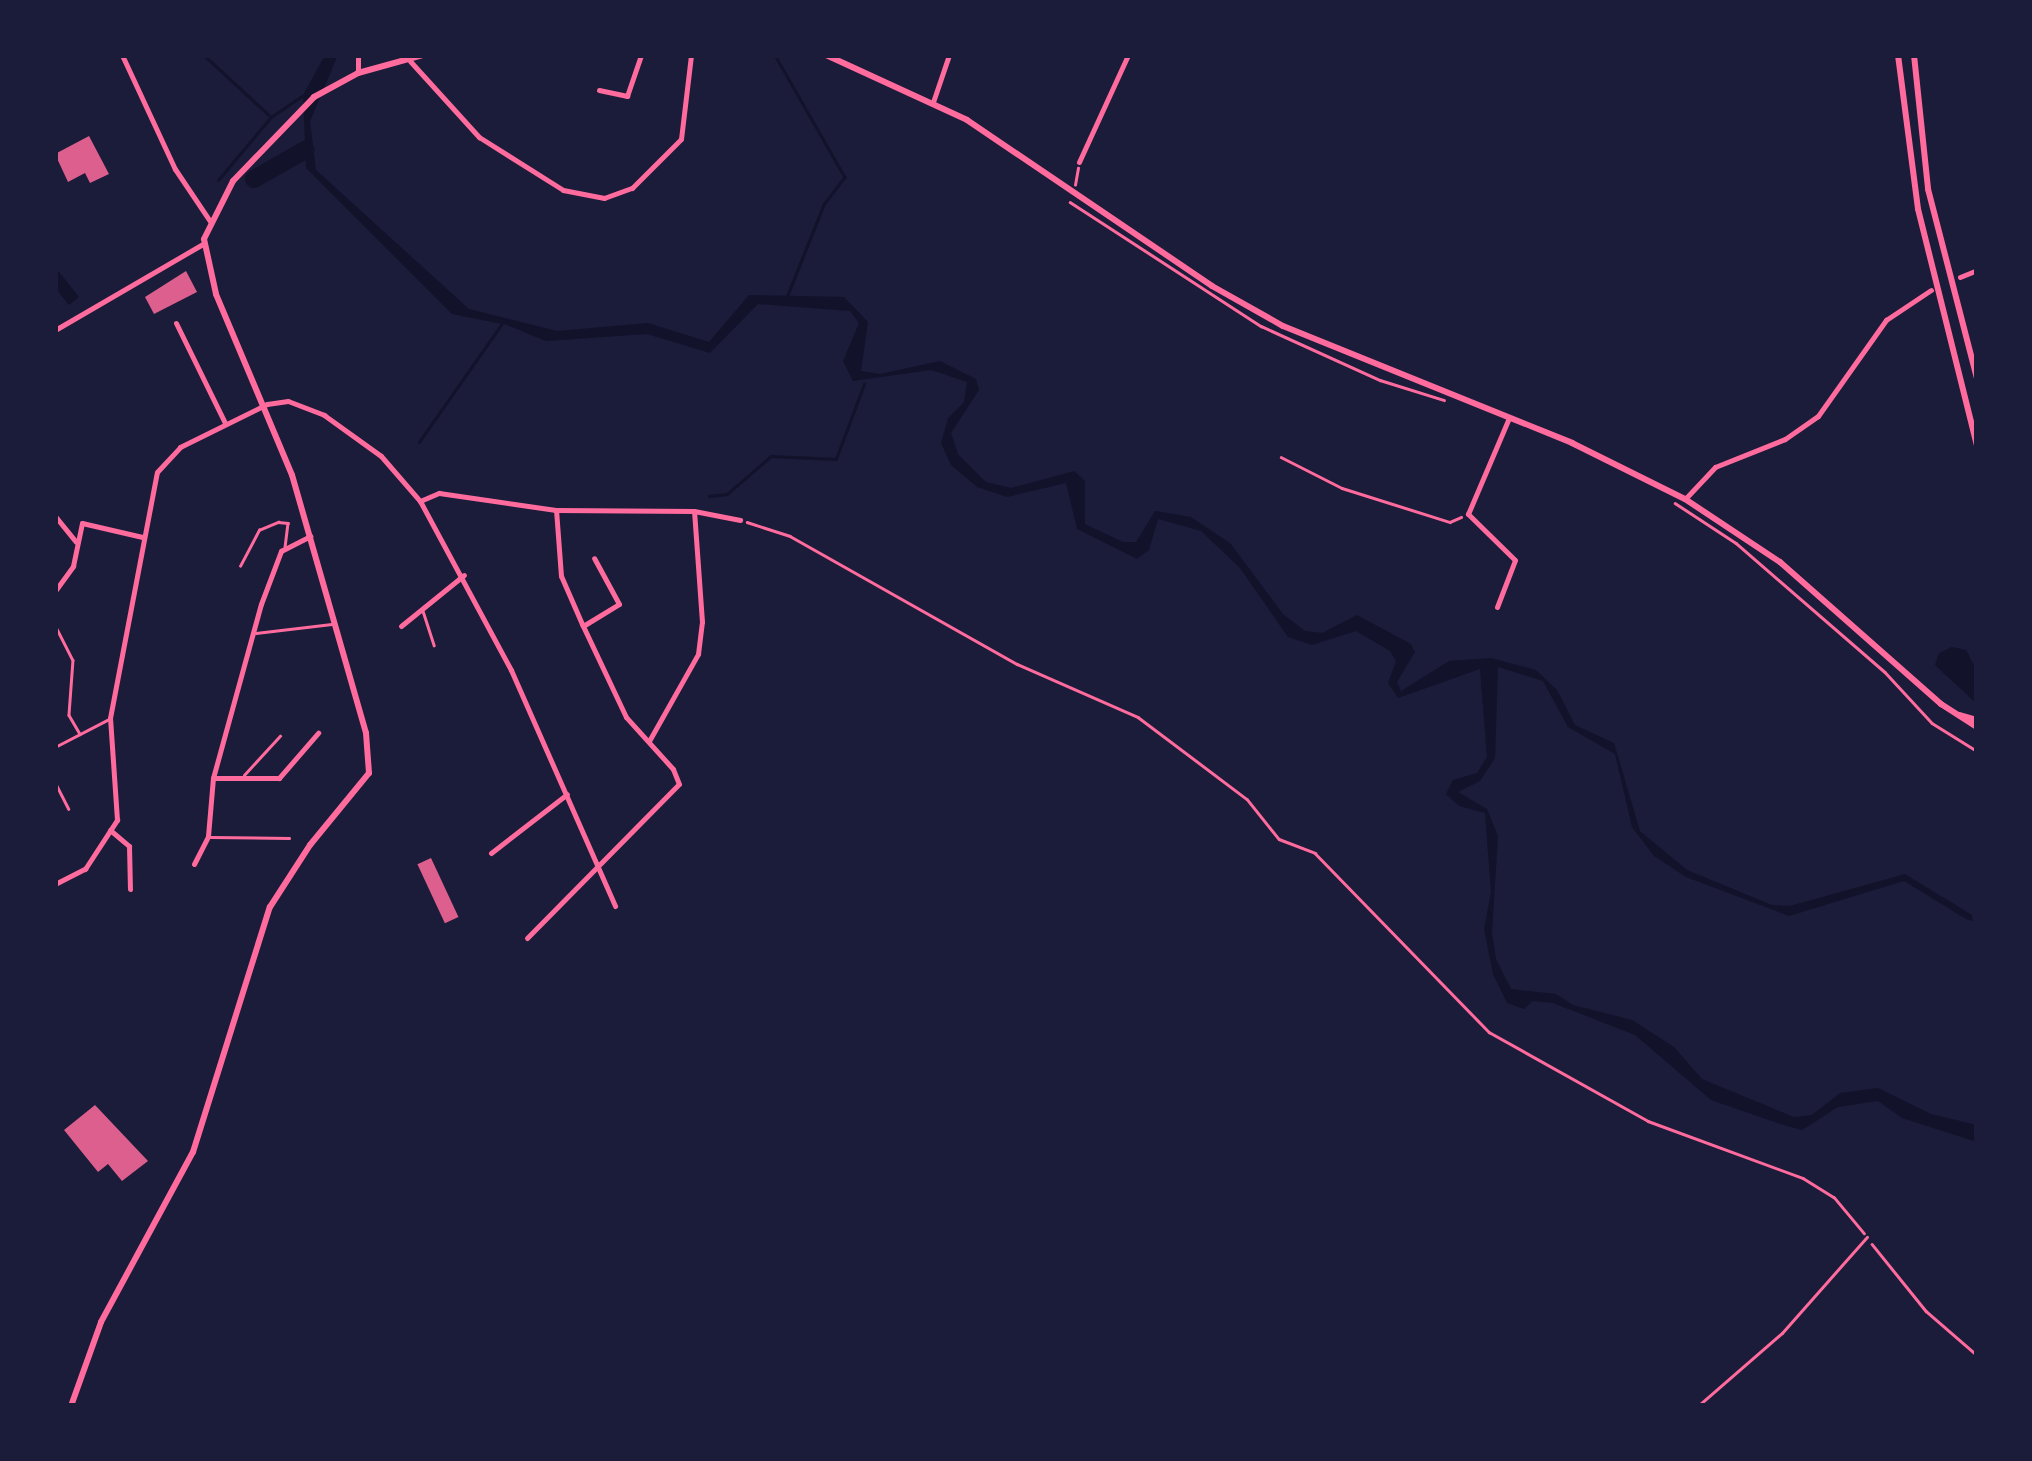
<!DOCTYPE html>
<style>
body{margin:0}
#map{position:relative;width:2032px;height:1461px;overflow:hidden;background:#1b1b3a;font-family:Lato,sans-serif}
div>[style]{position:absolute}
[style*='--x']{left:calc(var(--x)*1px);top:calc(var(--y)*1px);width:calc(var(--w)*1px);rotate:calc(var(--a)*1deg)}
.water>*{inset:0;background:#12122b}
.stream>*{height:2.5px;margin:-1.25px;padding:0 1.25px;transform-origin:1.25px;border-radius:1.25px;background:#12122b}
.river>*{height:18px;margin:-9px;padding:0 9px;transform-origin:9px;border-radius:9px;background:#12122b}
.building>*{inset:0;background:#dd5f8e;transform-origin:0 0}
.path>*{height:2.5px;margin:-1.25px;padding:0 1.25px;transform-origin:1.25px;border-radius:1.25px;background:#ff6b9d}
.service>*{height:2.5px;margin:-1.25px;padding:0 1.25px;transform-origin:1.25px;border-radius:1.25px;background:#ff6b9d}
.minor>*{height:5px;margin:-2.5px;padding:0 2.5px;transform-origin:2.5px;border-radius:2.5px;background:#ff6b9d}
.tertiary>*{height:5px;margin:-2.5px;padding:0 2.5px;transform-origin:2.5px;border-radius:2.5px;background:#ff6b9d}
.secondary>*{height:6px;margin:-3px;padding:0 3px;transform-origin:3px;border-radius:3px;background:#ff6b9d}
span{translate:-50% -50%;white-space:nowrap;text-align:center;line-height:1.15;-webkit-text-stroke:10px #1b1b3a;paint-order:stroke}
.frame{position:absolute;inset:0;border:58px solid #1b1b3a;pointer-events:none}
</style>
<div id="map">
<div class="water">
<div style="clip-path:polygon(325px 55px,338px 55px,310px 121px,316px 170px,469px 309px,557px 331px,648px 323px,709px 342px,749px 295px,844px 297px,868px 322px,861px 371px,880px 374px,940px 361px,976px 379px,979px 390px,951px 433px,958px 454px,986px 482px,1011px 488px,1074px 471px,1085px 481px,1085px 524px,1123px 542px,1136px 542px,1155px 511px,1191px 517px,1230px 543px,1283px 614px,1305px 631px,1322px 633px,1357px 615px,1411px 644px,1415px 652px,1397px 682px,1401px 691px,1449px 661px,1491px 658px,1536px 670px,1557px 690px,1575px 725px,1614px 743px,1640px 831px,1687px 870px,1772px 905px,1790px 906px,1905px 874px,1972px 915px,1973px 921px,1966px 919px,1904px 881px,1789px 916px,1686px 877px,1654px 856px,1632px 827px,1615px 754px,1568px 727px,1543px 681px,1498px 667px,1495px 758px,1480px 781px,1458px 792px,1487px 809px,1498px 836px,1492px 933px,1496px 959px,1511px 989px,1556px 994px,1573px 1005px,1632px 1020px,1674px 1047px,1702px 1079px,1794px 1117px,1812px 1115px,1840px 1093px,1878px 1088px,1931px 1114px,1977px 1125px,1977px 1142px,1902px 1118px,1878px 1101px,1838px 1107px,1802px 1130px,1780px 1124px,1711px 1100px,1635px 1035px,1553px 1003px,1533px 1001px,1524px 1009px,1507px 1003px,1493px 974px,1484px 929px,1491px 892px,1485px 813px,1459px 806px,1446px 794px,1453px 780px,1477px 773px,1487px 757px,1480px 669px,1398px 698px,1388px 683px,1396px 661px,1390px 651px,1356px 631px,1312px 645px,1288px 637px,1240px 568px,1201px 531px,1158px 519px,1149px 550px,1137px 559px,1077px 529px,1066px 483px,1007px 497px,977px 487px,951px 465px,941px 443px,948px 418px,964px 402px,967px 382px,931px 370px,853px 381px,843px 361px,859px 323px,850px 311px,758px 304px,710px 353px,647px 334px,546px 341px,507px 325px,452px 314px,306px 168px,303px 95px)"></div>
<div style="clip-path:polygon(55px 267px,79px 297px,69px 305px,55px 288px)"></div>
<div style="clip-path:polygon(1952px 647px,1966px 650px,1977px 671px,1977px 704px,1935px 665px,1939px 653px)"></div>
</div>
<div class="stream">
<div style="--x:204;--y:55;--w:88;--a:42.7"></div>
<div style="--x:775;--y:55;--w:141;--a:60.2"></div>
<div style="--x:845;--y:177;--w:35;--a:127"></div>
<div style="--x:824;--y:205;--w:102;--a:111.8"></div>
<div style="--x:218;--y:180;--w:82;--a:-49.9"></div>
<div style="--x:271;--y:117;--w:40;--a:-34"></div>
<div style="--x:419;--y:442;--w:143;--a:-55"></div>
<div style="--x:709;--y:496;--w:18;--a:-6"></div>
<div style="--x:727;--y:494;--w:58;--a:-40.8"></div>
<div style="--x:771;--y:456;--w:65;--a:2.6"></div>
<div style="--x:836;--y:459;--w:80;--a:-69.5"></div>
</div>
<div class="river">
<div style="--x:254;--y:179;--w:59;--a:-29.6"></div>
</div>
<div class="building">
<div style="clip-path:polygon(89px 136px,109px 174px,90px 183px,85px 173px,68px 182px,55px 154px)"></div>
<div style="clip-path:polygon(186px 271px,197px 292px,154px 314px,145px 297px)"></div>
<div style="left:431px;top:858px;width:65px;height:15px;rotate:65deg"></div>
<div style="clip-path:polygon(95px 1105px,148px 1161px,122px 1181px,108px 1164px,98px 1172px,64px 1130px)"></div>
</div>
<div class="path">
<div style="--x:1075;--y:185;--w:17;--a:-80"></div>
<div style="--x:1070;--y:202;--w:228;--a:33"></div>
<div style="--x:1261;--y:326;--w:131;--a:24.4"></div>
<div style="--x:1380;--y:380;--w:67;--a:17.4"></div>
<div style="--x:1281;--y:457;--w:68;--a:26.9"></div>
<div style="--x:1342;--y:488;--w:113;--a:17.5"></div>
<div style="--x:1450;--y:522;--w:12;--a:-24"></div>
<div style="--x:1675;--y:503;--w:73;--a:33.3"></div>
<div style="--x:1736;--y:543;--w:197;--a:40.9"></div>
<div style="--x:1885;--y:672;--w:69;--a:47.3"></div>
<div style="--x:1932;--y:723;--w:53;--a:31.9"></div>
<div style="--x:747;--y:522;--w:45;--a:18"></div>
<div style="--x:790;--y:536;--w:261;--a:29.4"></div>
<div style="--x:1017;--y:664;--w:132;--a:23.7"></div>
<div style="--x:1138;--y:717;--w:136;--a:37"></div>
<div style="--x:1247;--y:799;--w:51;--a:51.3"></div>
<div style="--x:1279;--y:839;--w:39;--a:21"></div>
<div style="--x:1315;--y:853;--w:250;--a:45.8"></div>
<div style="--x:1489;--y:1032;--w:182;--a:29.2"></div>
<div style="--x:1648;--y:1121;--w:165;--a:20.2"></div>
<div style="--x:1803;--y:1178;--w:36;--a:32"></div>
<div style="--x:1834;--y:1197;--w:47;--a:50.2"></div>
<div style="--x:1872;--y:1244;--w:86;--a:51.1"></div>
<div style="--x:1926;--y:1311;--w:67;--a:40.8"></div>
</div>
<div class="service">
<div style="--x:240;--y:566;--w:41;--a:-62.2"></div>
<div style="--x:259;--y:530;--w:21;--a:-23"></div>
<div style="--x:278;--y:522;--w:10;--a:6"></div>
<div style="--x:288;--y:523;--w:25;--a:97"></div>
<div style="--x:423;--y:611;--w:36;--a:72"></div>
<div style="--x:55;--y:625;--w:39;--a:63"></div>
<div style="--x:73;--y:660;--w:55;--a:94.2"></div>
<div style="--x:69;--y:715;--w:22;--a:60"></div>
<div style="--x:256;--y:633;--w:78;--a:-6.7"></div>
<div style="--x:55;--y:747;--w:59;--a:-27.4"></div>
<div style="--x:244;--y:775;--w:53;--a:-47.3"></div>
<div style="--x:55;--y:782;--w:30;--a:63"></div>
<div style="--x:210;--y:837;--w:79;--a:0.7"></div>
<div style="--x:1698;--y:1406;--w:111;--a:-41"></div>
<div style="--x:1782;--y:1333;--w:128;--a:-48.5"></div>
</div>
<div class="minor">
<div style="--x:122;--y:55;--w:126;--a:65.1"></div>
<div style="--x:175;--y:169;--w:63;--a:56.1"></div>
<div style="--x:358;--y:55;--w:17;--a:90"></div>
<div style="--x:410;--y:61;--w:103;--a:47.8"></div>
<div style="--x:479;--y:137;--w:99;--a:32.2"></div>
<div style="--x:563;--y:190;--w:42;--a:11"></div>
<div style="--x:604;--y:198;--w:30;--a:-20"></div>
<div style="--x:632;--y:188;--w:69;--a:-45"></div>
<div style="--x:681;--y:139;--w:85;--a:-83.2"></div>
<div style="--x:599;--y:90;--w:29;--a:12"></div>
<div style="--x:627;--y:96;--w:43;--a:-71.1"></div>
<div style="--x:933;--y:102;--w:50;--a:-71.2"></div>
<div style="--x:1079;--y:162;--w:118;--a:-65.4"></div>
<div style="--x:1960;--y:277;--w:18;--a:-22"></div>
<div style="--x:176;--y:323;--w:111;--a:63.9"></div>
<div style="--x:1685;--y:499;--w:44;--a:-46.8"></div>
<div style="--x:1715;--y:467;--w:75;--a:-21.8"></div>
<div style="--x:1785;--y:439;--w:40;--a:-34.9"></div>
<div style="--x:1818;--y:416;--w:118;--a:-54.7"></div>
<div style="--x:1886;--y:320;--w:54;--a:-33.7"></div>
<div style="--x:420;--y:501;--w:21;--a:-23"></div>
<div style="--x:439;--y:493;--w:118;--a:8.3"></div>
<div style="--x:556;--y:510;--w:138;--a:0.4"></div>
<div style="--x:694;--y:511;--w:47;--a:11.1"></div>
<div style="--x:55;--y:516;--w:33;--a:51"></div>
<div style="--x:55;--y:591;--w:31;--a:-54"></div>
<div style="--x:73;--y:566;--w:44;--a:-78.2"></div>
<div style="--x:82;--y:523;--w:62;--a:13.1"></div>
<div style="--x:1497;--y:607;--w:50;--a:-69"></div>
<div style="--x:1515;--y:560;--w:66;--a:-135.6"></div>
<div style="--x:1468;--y:514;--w:104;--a:-66.9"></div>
<div style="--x:401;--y:626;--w:81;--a:-39"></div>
<div style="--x:583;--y:626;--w:42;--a:-31.4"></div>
<div style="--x:619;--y:604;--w:52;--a:-118.5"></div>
<div style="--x:649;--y:741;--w:100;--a:-60.6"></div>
<div style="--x:698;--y:654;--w:32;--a:-83"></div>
<div style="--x:702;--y:622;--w:111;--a:-94.1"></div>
<div style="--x:213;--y:778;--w:66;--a:0"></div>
<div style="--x:279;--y:778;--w:60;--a:-49.1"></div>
<div style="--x:110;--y:830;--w:25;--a:40"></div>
<div style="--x:129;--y:846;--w:43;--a:88.7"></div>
<div style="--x:491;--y:853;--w:96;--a:-37.8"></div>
<div style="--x:194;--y:864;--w:31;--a:-63"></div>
<div style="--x:208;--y:836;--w:58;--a:-85.1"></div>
<div style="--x:213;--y:778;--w:180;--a:-74.6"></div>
<div style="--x:261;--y:604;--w:57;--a:-69.3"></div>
<div style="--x:281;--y:551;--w:33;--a:-27"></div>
<div style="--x:55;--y:884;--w:34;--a:-27"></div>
<div style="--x:85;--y:869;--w:59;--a:-56.9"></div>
<div style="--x:117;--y:820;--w:102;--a:-93.9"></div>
<div style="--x:110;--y:718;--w:250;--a:-79.2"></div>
<div style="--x:157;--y:472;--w:34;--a:-47"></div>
<div style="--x:180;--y:447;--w:97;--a:-26.3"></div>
<div style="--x:267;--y:404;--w:21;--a:-8"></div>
<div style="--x:288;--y:401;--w:39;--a:21"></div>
<div style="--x:324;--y:415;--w:70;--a:35.7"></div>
<div style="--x:381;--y:456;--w:60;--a:49.1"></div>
<div style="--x:420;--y:501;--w:192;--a:61.7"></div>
<div style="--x:511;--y:670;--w:258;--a:66.2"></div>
<div style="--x:527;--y:938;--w:216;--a:-45.4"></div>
<div style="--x:679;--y:784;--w:16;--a:-112"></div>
<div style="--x:673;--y:769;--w:70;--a:-132.1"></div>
<div style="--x:626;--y:717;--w:103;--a:-115.3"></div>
<div style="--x:582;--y:624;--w:52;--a:-113.6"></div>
<div style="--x:561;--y:576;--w:66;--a:-94.3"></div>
</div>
<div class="tertiary">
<div style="--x:55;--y:330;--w:171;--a:-30.2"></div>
</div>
<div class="secondary">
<div style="--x:826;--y:55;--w:155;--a:24.7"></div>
<div style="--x:967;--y:120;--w:296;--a:34.1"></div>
<div style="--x:1212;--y:286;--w:81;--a:29.4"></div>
<div style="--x:1283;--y:326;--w:312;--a:22"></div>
<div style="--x:1572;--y:443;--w:126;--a:26.4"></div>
<div style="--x:1685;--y:499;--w:114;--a:33.6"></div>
<div style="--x:1780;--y:562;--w:215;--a:41.4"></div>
<div style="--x:1941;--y:704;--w:43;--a:32.6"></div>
<div style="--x:1898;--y:55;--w:155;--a:82.6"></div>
<div style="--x:1918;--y:209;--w:244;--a:76"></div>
<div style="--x:1914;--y:55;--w:135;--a:84"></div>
<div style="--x:1928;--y:189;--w:195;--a:75.5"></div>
<div style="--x:1959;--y:715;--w:19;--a:16"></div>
<div style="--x:71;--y:1406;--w:89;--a:-70.3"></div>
<div style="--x:101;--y:1322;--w:193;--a:-61.6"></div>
<div style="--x:193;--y:1152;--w:257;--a:-72.6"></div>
<div style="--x:270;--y:907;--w:74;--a:-57.2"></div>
<div style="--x:310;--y:845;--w:93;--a:-50.7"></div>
<div style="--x:369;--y:773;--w:40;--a:-94.3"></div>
<div style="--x:366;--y:733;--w:268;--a:-106"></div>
<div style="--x:292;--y:475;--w:196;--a:-112.8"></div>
<div style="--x:216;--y:294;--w:56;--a:-102.3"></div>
<div style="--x:204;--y:239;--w:65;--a:-63.4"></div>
<div style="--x:233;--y:181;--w:117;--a:-46"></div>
<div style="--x:314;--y:97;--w:50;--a:-28.6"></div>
<div style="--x:358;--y:73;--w:67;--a:-15.5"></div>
</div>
<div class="frame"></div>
</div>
